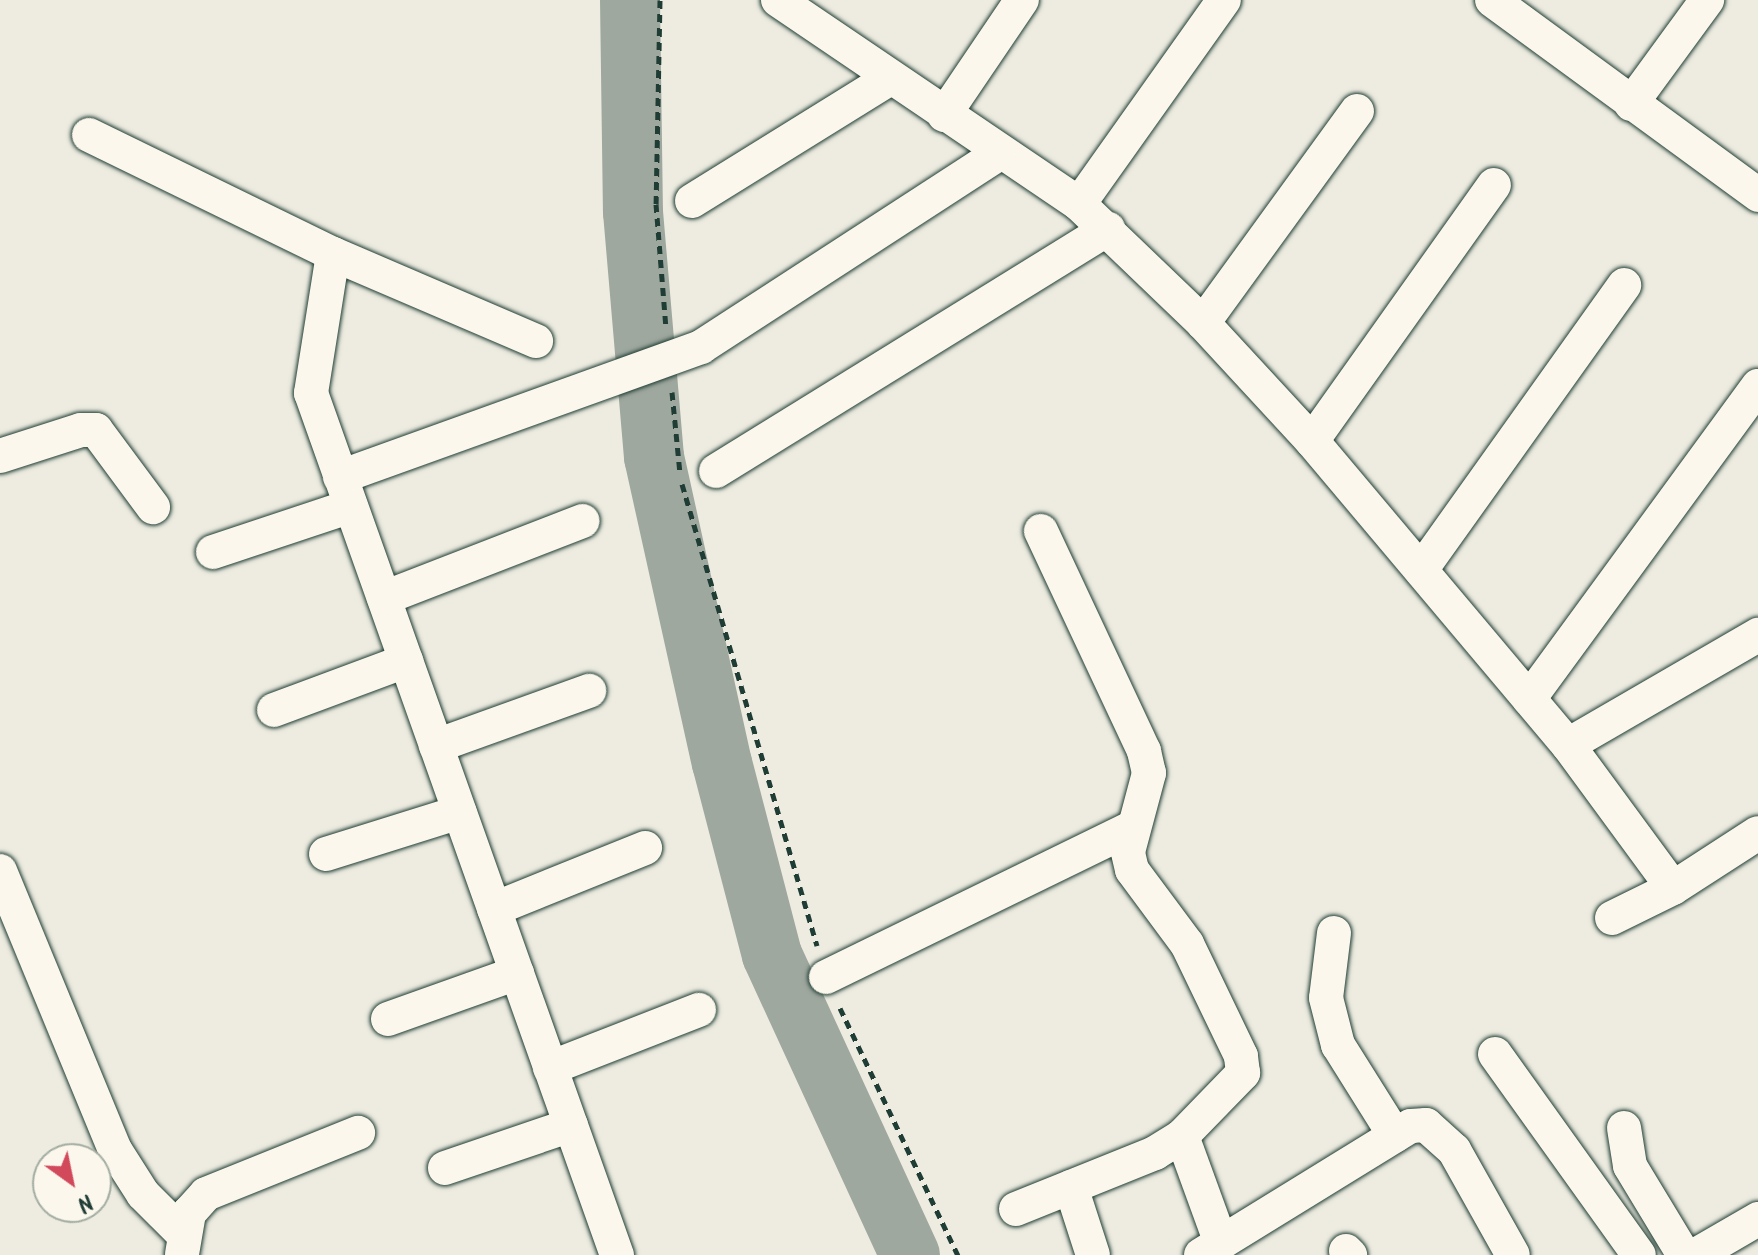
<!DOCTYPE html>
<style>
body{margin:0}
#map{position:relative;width:1758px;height:1255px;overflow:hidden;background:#eeece1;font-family:Kalam,sans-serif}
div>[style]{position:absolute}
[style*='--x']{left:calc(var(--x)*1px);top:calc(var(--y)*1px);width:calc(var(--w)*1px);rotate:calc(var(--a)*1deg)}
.river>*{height:60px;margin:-30px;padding:0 30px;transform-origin:30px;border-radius:30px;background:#9fa89f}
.path>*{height:5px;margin-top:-2.5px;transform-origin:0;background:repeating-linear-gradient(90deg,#1f3d34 0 8px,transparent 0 14px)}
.roads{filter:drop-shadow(0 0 2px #1f3d34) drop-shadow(0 0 2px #1f3d34)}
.street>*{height:34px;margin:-17px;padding:0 17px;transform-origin:17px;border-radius:17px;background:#fbf7ec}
span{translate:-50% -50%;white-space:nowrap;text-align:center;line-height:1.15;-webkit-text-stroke:7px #fbf7ec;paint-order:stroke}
.north{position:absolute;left:32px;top:1143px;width:80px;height:80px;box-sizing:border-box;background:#fbf7ec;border:2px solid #a3ada2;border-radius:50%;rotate:147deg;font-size:22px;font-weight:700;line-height:32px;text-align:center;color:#1f3d34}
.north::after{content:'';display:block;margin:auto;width:28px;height:36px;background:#d1495b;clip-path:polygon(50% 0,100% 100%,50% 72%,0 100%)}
</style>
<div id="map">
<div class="river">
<div style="--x:630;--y:0;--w:212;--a:89.2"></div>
<div style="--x:633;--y:212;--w:246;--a:85.1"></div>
<div style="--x:654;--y:457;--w:313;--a:77.5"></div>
<div style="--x:722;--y:763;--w:198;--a:75.4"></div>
<div style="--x:772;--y:955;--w:330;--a:65.3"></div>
</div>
<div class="path">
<div style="--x:660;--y:0;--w:204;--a:91.1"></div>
<div style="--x:656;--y:204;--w:123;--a:85.4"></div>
<div style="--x:672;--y:392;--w:82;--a:84.4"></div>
<div style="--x:682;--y:484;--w:481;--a:73.7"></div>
<div style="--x:840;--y:1008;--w:274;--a:64.5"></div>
</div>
<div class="roads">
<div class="street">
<div style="--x:778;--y:0;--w:364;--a:34.1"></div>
<div style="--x:1079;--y:204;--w:172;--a:43.8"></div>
<div style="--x:1203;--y:323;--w:161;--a:47.3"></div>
<div style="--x:1312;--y:441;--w:397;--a:49.9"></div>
<div style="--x:1568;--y:745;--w:177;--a:53.7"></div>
<div style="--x:1492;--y:0;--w:330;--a:36.2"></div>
<div style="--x:1631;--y:104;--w:129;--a:-53.8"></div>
<div style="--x:944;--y:115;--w:139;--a:-55.9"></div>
<div style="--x:89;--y:135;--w:271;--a:26"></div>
<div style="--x:333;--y:254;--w:221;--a:23.2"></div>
<div style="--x:692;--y:201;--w:232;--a:-31.8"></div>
<div style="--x:1079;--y:204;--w:250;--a:-54.6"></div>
<div style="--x:333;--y:254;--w:141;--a:99"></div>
<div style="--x:311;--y:393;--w:915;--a:70.46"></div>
<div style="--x:1203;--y:323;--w:262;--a:-54"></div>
<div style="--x:1312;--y:441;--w:314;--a:-54.6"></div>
<div style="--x:0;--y:456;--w:85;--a:-17.8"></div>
<div style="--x:81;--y:430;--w:15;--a:0"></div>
<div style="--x:96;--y:430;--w:96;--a:53.5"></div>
<div style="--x:716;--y:471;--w:461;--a:-31.7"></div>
<div style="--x:340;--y:477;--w:384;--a:-19.8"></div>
<div style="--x:701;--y:347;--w:354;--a:-33"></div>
<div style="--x:213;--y:552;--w:145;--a:-18.4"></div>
<div style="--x:1421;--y:570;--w:350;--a:-54.5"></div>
<div style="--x:384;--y:598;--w:213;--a:-21.2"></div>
<div style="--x:1529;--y:699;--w:388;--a:-53.8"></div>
<div style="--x:274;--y:710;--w:141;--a:-20.4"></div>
<div style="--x:1568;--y:745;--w:220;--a:-30.1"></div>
<div style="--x:436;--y:746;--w:163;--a:-19.8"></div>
<div style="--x:326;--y:854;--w:140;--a:-17.4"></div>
<div style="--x:0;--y:871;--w:302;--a:67.6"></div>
<div style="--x:115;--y:1150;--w:52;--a:57.5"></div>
<div style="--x:143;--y:1194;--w:57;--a:45"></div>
<div style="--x:494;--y:909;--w:163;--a:-22"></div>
<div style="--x:1612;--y:918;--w:68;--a:-26.2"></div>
<div style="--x:1673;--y:888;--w:101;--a:-32.9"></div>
<div style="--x:1334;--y:933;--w:65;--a:97"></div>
<div style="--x:1326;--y:998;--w:49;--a:75.7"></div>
<div style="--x:1338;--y:1045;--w:107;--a:57.9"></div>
<div style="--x:826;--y:977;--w:342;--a:-26"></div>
<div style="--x:388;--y:1019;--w:137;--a:-19.6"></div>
<div style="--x:1495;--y:1054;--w:247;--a:54.4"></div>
<div style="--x:550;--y:1068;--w:160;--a:-21.3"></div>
<div style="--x:1624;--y:1128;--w:38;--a:81"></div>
<div style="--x:1630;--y:1166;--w:104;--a:58.8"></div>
<div style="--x:1182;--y:1136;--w:114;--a:70"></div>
<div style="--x:445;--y:1168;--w:133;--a:-18.8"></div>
<div style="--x:1071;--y:1187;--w:71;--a:72.1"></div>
<div style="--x:1016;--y:1209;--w:150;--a:-21.9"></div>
<div style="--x:1155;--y:1153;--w:32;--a:-32"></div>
<div style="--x:1182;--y:1136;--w:88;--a:-45.9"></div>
<div style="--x:1243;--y:1073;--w:17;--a:-97"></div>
<div style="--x:1241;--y:1056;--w:124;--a:-115.7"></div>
<div style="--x:1187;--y:944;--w:92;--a:-126.6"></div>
<div style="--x:1132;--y:870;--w:18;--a:-103"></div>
<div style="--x:1128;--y:852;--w:82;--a:-75.1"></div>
<div style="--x:1149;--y:773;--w:23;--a:-103"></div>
<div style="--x:1144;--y:751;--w:243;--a:-115.1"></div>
<div style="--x:1346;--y:1251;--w:6;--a:45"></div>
<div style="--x:182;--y:1254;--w:42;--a:-80.3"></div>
<div style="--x:189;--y:1213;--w:25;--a:-48"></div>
<div style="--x:206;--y:1194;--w:164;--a:-21.9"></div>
<div style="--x:1201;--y:1255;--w:246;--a:-31.6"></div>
<div style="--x:1411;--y:1126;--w:15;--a:-4"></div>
<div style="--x:1426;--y:1125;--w:38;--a:42"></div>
<div style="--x:1454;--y:1150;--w:120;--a:60.7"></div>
<div style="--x:1696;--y:1255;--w:72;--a:-30.1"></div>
</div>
</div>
<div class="north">N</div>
</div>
